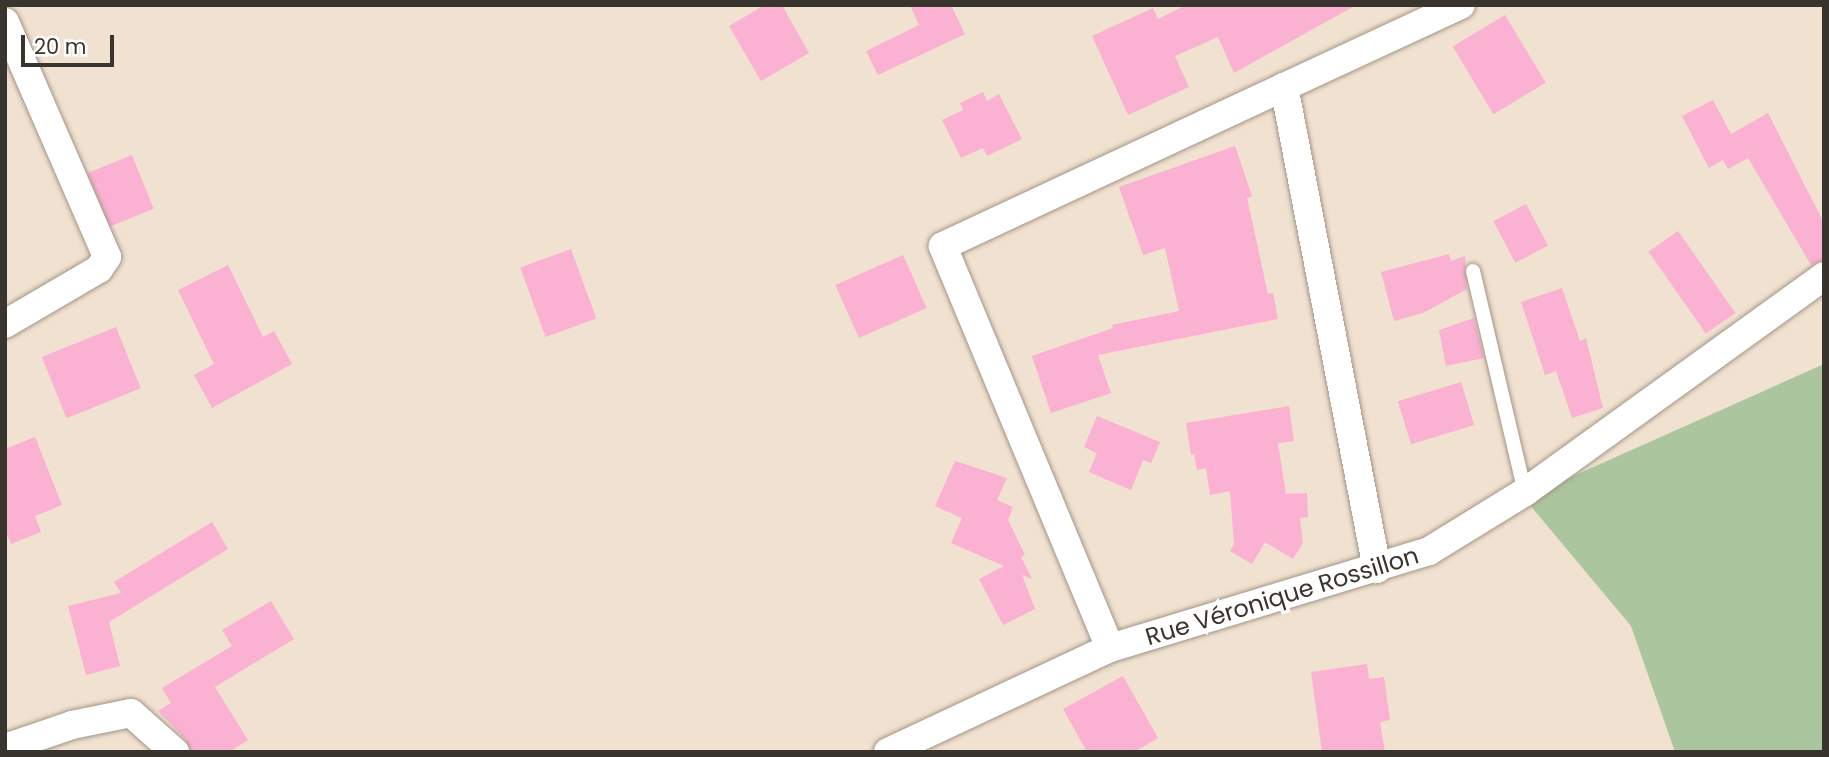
<!DOCTYPE html>
<meta charset="utf-8">
<style>
body{margin:0}
#map{position:relative;width:1829px;height:757px;overflow:hidden;background:#f0e1d0;font-family:Poppins,sans-serif}
div>[style]{position:absolute}
[style*='--x']{left:calc(var(--x)*1px);top:calc(var(--y)*1px);width:calc(var(--w)*1px);rotate:calc(var(--a)*1deg)}
.green>*{inset:0;background:#abc69e}
.building>*{inset:0;background:#fbb1d1;transform-origin:0 0}
.roads{filter:drop-shadow(0 0 2px #a39586) drop-shadow(0 0 2px #a39586)}
.service>*{height:14px;margin:-7px;padding:0 7px;transform-origin:7px;border-radius:7px;background:#fff}
.minor>*{height:28px;margin:-14px;padding:0 14px;transform-origin:14px;border-radius:14px;background:#fff}
span{translate:-50% -50%;white-space:nowrap;text-align:center;line-height:1.15;-webkit-text-stroke:7px #fff;paint-order:stroke}
.street-label{font-size:24px;color:#3a342e}
.frame{position:absolute;inset:0;border:7px solid #3a342e;pointer-events:none}
.scale{position:absolute;left:21px;top:35px;width:93px;height:32px;box-sizing:border-box;border:4px solid #3a342e;border-top:0;padding-left:9px;font-size:21px;line-height:24px;white-space:nowrap;color:#3a342e;-webkit-text-stroke:5px #fff;paint-order:stroke}
</style>
<div id="map">
<div class="green">
<div style="clip-path:polygon(1824px 364px,1824px 752px,1675px 752px,1631px 626px,1524px 498px)"></div>
</div>
<div class="building">
<div style="clip-path:polygon(765px 5px,782px 5px,809px 53px,761px 81px,729px 26px)"></div>
<div style="clip-path:polygon(910px 5px,951px 5px,965px 34px,878px 75px,866px 51px,919px 25px)"></div>
<div style="clip-path:polygon(1186px 5px,1356px 5px,1234px 73px,1218px 37px,1175px 56px,1189px 87px,1128px 115px,1092px 36px,1153px 8px,1158px 19px)"></div>
<div style="left:1505px;top:15px;width:79px;height:61px;rotate:59deg"></div>
<div style="clip-path:polygon(983px 92px,987px 101px,999px 94px,1022px 139px,987px 156px,983px 148px,961px 158px,942px 120px,963px 110px,960px 103px)"></div>
<div style="clip-path:polygon(1713px 100px,1731px 134px,1768px 113px,1824px 223px,1824px 260px,1811px 265px,1748px 158px,1728px 169px,1723px 160px,1709px 168px,1682px 116px)"></div>
<div style="clip-path:polygon(1235px 146px,1252px 196px,1247px 198px,1268px 294px,1273px 293px,1278px 319px,1098px 355px,1111px 393px,1051px 413px,1032px 356px,1113px 328px,1112px 325px,1179px 311px,1165px 248px,1143px 255px,1119px 187px)"></div>
<div style="left:132px;top:155px;width:58px;height:48px;rotate:68deg"></div>
<div style="left:1526px;top:204px;width:47px;height:37px;rotate:62deg"></div>
<div style="left:1678px;top:231px;width:100px;height:36px;rotate:55deg"></div>
<div style="left:571px;top:249px;width:74px;height:54px;rotate:70deg"></div>
<div style="clip-path:polygon(1449px 254px,1451px 261px,1465px 256px,1467px 289px,1423px 313px,1394px 321px,1381px 272px)"></div>
<div style="left:903px;top:255px;width:58px;height:74px;rotate:66deg"></div>
<div style="clip-path:polygon(228px 265px,263px 337px,274px 331px,292px 364px,212px 408px,194px 375px,214px 364px,178px 290px)"></div>
<div style="clip-path:polygon(1562px 288px,1580px 341px,1586px 338px,1603px 408px,1572px 418px,1556px 371px,1545px 375px,1521px 302px)"></div>
<div style="clip-path:polygon(1474px 318px,1484px 358px,1446px 366px,1439px 330px)"></div>
<div style="left:116px;top:327px;width:66px;height:80px;rotate:68deg"></div>
<div style="left:1461px;top:382px;width:45px;height:66px;rotate:73deg"></div>
<div style="clip-path:polygon(1289px 406px,1294px 441px,1278px 443px,1286px 494px,1307px 493px,1308px 517px,1300px 518px,1303px 543px,1293px 559px,1265px 542px,1252px 564px,1230px 551px,1234px 544px,1230px 491px,1210px 495px,1206px 468px,1197px 470px,1194px 454px,1191px 455px,1186px 423px)"></div>
<div style="clip-path:polygon(1097px 416px,1160px 442px,1151px 463px,1143px 460px,1131px 490px,1089px 472px,1097px 453px,1084px 447px)"></div>
<div style="clip-path:polygon(35px 437px,62px 505px,35px 516px,41px 532px,11px 544px,5px 530px,5px 449px)"></div>
<div style="clip-path:polygon(955px 461px,1007px 478px,997px 500px,1013px 507px,1008px 520px,1025px 555px,1021px 557px,1032px 579px,1022px 575px,1035px 609px,1003px 625px,979px 579px,1004px 566px,951px 543px,962px 518px,935px 506px)"></div>
<div style="clip-path:polygon(212px 522px,228px 549px,109px 622px,120px 666px,86px 675px,68px 606px,121px 593px,114px 582px)"></div>
<div style="clip-path:polygon(271px 601px,294px 639px,215px 687px,248px 740px,229px 752px,191px 752px,186px 740px,158px 711px,171px 703px,162px 688px,232px 646px,222px 630px)"></div>
<div style="clip-path:polygon(1367px 664px,1369px 679px,1384px 677px,1390px 720px,1380px 722px,1385px 752px,1322px 752px,1311px 672px)"></div>
<div style="clip-path:polygon(1123px 676px,1158px 738px,1134px 752px,1087px 752px,1063px 709px)"></div>
</div>
<div class="roads">
<div class="service">
<div style="--x:1473;--y:271;--w:227;--a:76.8"></div>
</div>
<div class="minor">
<div style="--x:5;--y:22;--w:256;--a:66.5"></div>
<div style="--x:107;--y:257;--w:14;--a:124"></div>
<div style="--x:99;--y:269;--w:109;--a:149.7"></div>
<div style="--x:1377;--y:569;--w:491;--a:-100.9"></div>
<div style="--x:1284;--y:87;--w:195;--a:-24.9"></div>
<div style="--x:1110;--y:648;--w:435;--a:-112.6"></div>
<div style="--x:943;--y:246;--w:376;--a:-25"></div>
<div style="--x:5;--y:748;--w:71;--a:-18.9"></div>
<div style="--x:72;--y:725;--w:60;--a:-11.5"></div>
<div style="--x:131;--y:713;--w:59;--a:41.6"></div>
<div style="--x:888;--y:752;--w:245;--a:-25.1"></div>
<div style="--x:1110;--y:648;--w:333;--a:-16.9"></div>
<div style="--x:1429;--y:551;--w:113;--a:-31.6"></div>
<div style="--x:1525;--y:492;--w:369;--a:-35.8"></div>
</div>
</div>
<div class="street-label">
<span style="left:1282px;top:596px;rotate:-17deg">Rue Véronique Rossillon</span>
</div>
<div class="frame"></div>
<div class="scale">20 m</div>
</div>
